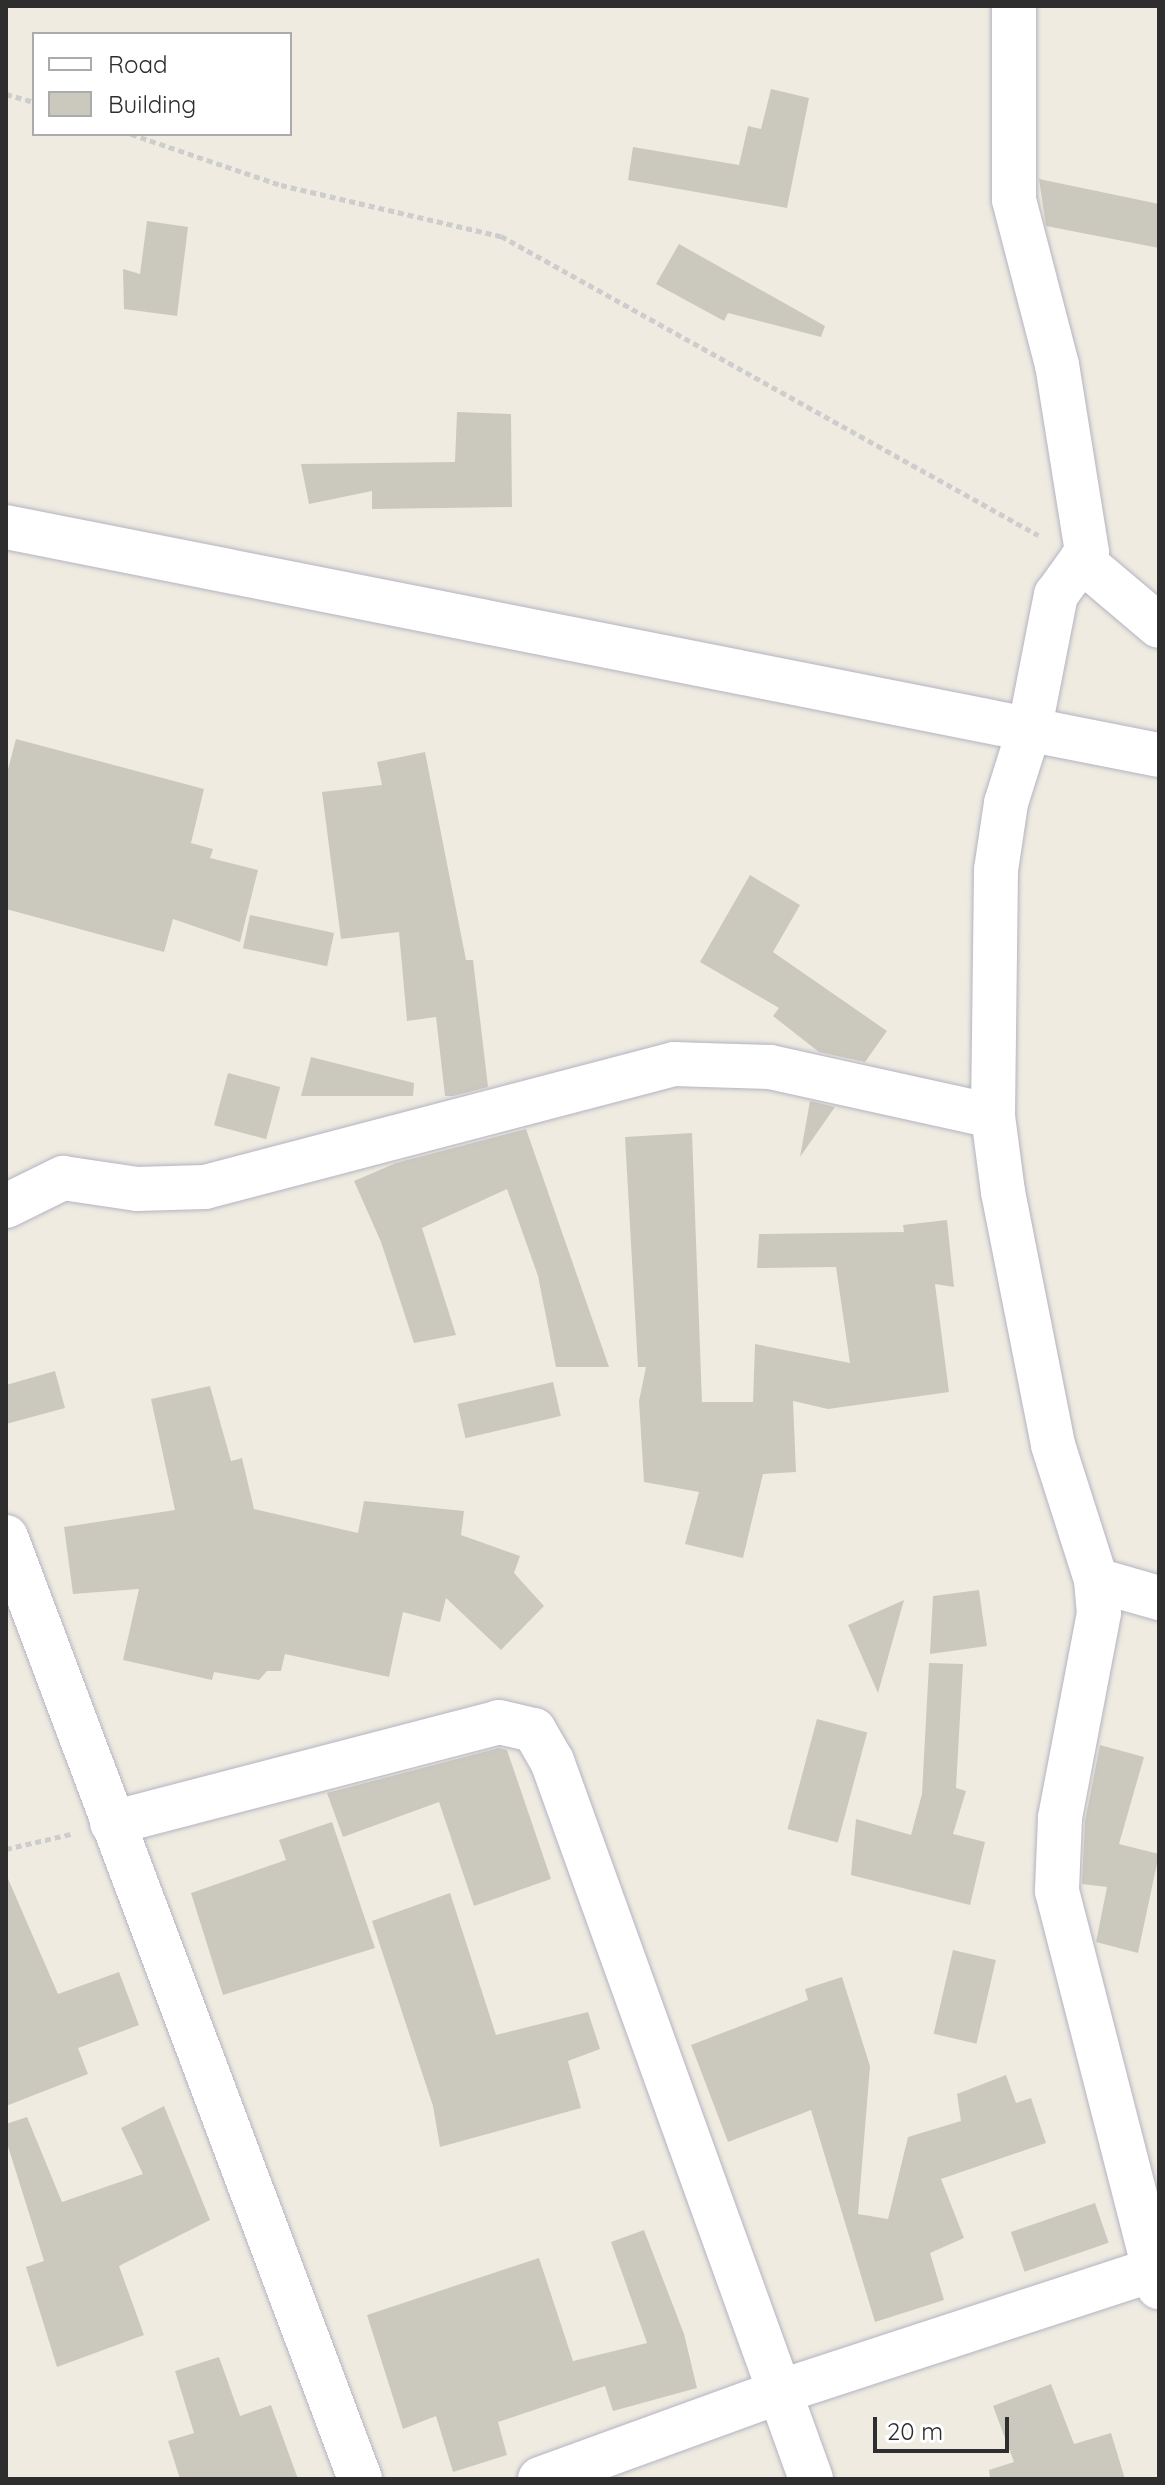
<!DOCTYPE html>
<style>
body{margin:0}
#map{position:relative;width:1165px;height:2485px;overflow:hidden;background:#f0ebe0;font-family:Quicksand,sans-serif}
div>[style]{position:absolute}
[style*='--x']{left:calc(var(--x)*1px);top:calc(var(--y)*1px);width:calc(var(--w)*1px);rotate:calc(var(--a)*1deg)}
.building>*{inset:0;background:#cbc9be;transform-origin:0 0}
.path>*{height:5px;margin-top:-2.5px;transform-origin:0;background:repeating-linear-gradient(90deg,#cdcdcd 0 6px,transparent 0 10px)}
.roads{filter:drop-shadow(0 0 2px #b3b4c3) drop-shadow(0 0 2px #b3b4c3)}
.street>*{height:44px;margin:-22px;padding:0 22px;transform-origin:22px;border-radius:22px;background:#fff}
span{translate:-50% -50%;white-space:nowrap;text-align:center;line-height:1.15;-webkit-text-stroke:6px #fff;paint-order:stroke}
.frame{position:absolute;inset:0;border:8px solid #2e2e2e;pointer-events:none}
.legend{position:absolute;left:32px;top:32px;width:260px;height:104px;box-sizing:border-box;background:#fff;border:2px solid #ababab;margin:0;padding:10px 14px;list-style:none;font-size:24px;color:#2e2e2e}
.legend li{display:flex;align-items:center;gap:16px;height:40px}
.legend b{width:40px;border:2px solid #ababab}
.scale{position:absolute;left:873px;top:2417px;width:136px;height:36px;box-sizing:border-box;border:4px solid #2e2e2e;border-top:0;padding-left:10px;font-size:24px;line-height:28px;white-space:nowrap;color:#2e2e2e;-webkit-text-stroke:6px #fff;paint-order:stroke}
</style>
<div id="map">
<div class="building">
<div style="clip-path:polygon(771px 89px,809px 98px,787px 208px,628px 180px,633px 147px,739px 165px,748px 126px,761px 129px)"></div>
<div style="clip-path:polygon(1039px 179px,1159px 204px,1159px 248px,1046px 226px)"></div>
<div style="clip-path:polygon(147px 221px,188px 227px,177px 316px,124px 309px,123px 269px,140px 274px)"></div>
<div style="clip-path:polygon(679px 244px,825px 326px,821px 337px,728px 313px,724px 321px,656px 284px)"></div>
<div style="clip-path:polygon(457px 412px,511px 414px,512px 507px,372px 509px,372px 491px,309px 504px,301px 464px,455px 462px)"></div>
<div style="clip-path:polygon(16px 739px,204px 789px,191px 843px,213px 849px,210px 858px,258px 870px,240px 942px,173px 919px,164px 952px,6px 909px,6px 777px)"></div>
<div style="clip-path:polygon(425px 752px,466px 960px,473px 960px,488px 1087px,453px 1096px,445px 1096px,436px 1017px,407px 1021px,399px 932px,341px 939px,322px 792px,382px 785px,377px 762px)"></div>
<div style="clip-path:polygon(750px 875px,800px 905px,773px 952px,887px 1031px,865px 1062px,819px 1052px,773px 1016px,779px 1008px,700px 962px)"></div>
<div style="left:250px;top:915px;width:86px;height:34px;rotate:12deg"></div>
<div style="clip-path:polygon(311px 1057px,414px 1083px,413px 1096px,301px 1096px)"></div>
<div style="left:228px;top:1073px;width:54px;height:54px;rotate:15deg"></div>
<div style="clip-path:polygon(810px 1101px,835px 1107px,800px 1157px)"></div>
<div style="clip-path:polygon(526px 1129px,609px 1367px,556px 1367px,538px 1276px,507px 1189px,422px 1228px,456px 1335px,414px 1343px,381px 1242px,354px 1181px,396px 1163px)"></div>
<div style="clip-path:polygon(692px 1133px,702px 1402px,753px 1402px,755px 1344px,850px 1363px,836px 1267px,757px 1268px,759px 1234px,904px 1232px,903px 1225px,947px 1220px,954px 1287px,935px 1284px,949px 1392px,828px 1409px,793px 1401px,796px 1472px,763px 1474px,743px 1558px,685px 1544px,699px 1492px,644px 1482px,639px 1401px,646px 1367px,638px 1367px,625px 1137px)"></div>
<div style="clip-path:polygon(55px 1371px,65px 1408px,6px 1424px,6px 1385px)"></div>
<div style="left:553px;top:1382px;width:35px;height:98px;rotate:77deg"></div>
<div style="clip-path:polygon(210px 1386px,231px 1461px,242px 1458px,254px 1509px,358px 1533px,364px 1501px,464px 1511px,461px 1535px,520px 1556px,514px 1573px,544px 1606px,501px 1650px,446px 1598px,440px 1622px,403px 1612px,389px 1677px,285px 1654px,281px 1671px,267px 1671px,259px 1680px,214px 1672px,212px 1680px,123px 1660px,139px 1589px,73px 1594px,64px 1527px,175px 1510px,151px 1399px)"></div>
<div style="clip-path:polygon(979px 1590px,987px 1646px,930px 1654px,933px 1596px)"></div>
<div style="clip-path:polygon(904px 1600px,878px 1693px,848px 1625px)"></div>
<div style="clip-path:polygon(929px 1663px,963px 1664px,956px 1788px,966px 1791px,953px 1834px,985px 1842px,970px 1905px,851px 1875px,856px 1819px,911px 1835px,922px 1794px)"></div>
<div style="left:817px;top:1719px;width:52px;height:114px;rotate:15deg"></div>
<div style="clip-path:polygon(1100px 1745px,1144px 1757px,1119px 1844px,1159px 1854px,1138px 1953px,1096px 1942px,1107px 1887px,1082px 1884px,1085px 1821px)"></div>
<div style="clip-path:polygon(499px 1748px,507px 1750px,551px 1879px,474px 1906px,439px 1802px,343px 1837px,327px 1793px)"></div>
<div style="clip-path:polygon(332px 1822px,375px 1948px,223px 1995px,191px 1893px,286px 1860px,279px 1840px)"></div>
<div style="clip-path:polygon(6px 1874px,58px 1994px,119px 1972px,139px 2025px,78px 2048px,88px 2074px,6px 2106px)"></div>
<div style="clip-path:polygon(450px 1893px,496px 2035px,588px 2012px,600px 2049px,568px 2061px,581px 2108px,440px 2147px,433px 2106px,372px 1921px)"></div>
<div style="left:953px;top:1950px;width:44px;height:86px;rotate:13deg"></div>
<div style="clip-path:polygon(842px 1977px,870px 2066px,858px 2214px,888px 2219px,908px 2137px,961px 2121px,957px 2094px,1006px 2075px,1016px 2103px,1031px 2098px,1046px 2143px,941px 2179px,964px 2238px,930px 2253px,944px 2300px,875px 2322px,811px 2110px,728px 2142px,691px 2045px,808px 2000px,805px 1989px)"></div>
<div style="clip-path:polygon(164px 2106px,210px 2220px,119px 2266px,144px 2335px,57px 2367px,26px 2267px,44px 2261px,6px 2140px,6px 2124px,27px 2117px,62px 2202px,143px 2174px,121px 2128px)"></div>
<div style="left:1095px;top:2203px;width:42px;height:89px;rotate:71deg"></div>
<div style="clip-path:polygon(644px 2230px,684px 2334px,697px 2388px,613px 2411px,605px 2386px,498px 2422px,507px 2455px,453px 2472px,436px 2416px,403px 2429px,367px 2315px,539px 2258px,573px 2361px,647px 2343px,611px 2242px)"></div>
<div style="clip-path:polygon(219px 2357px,240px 2416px,271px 2405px,298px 2479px,180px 2479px,168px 2441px,194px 2433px,175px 2371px)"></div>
<div style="clip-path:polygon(1051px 2384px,1074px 2444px,1111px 2433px,1125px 2479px,990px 2479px,989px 2470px,1014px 2462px,993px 2406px)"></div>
</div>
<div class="path">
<div style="--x:6;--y:94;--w:29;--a:16"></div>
<div style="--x:131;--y:134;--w:158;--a:18.8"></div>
<div style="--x:281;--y:185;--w:226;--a:13.1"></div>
<div style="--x:501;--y:236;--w:615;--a:29.11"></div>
<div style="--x:6;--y:1849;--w:67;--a:-13"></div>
</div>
<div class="roads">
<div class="street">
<div style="--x:6;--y:527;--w:1175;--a:11.19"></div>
<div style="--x:1081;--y:560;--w:102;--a:40.2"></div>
<div style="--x:993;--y:1116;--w:246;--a:-89.3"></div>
<div style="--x:996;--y:870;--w:68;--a:-81.5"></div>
<div style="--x:1006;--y:803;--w:80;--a:-72.5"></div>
<div style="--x:1030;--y:727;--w:135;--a:-78.9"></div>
<div style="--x:1056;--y:595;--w:53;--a:-54.2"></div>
<div style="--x:1087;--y:552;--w:189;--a:-99.1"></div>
<div style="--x:1057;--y:365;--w:171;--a:-104.6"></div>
<div style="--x:1014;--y:200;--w:194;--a:-90"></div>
<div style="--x:6;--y:1206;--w:64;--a:-26.2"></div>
<div style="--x:63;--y:1178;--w:75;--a:8.5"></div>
<div style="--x:137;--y:1189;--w:68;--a:-1.7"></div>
<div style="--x:205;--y:1187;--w:485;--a:-14.7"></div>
<div style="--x:674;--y:1064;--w:96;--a:1.8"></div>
<div style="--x:770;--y:1067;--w:228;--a:12.4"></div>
<div style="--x:993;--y:1116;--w:77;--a:82.5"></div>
<div style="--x:1003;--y:1192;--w:258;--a:78.8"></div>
<div style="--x:1053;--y:1445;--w:142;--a:72.3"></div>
<div style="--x:1096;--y:1580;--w:66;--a:15.9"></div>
<div style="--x:6;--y:1537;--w:1006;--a:69.4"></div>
<div style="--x:1096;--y:1580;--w:33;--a:85"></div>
<div style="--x:1099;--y:1613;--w:209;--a:100.8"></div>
<div style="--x:1060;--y:1818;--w:73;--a:92.4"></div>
<div style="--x:1057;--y:1891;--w:409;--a:75.6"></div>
<div style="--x:112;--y:1823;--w:400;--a:-14.6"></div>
<div style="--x:499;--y:1722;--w:36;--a:13"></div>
<div style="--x:534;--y:1730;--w:36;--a:60"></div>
<div style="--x:552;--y:1761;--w:763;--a:70.16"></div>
<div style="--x:540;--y:2479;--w:254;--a:-20"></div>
<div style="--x:779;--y:2392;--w:392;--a:-18.1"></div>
</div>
</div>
<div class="frame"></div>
<ul class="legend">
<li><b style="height:10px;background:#fff"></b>Road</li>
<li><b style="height:22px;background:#cbc9be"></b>Building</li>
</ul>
<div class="scale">20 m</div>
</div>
